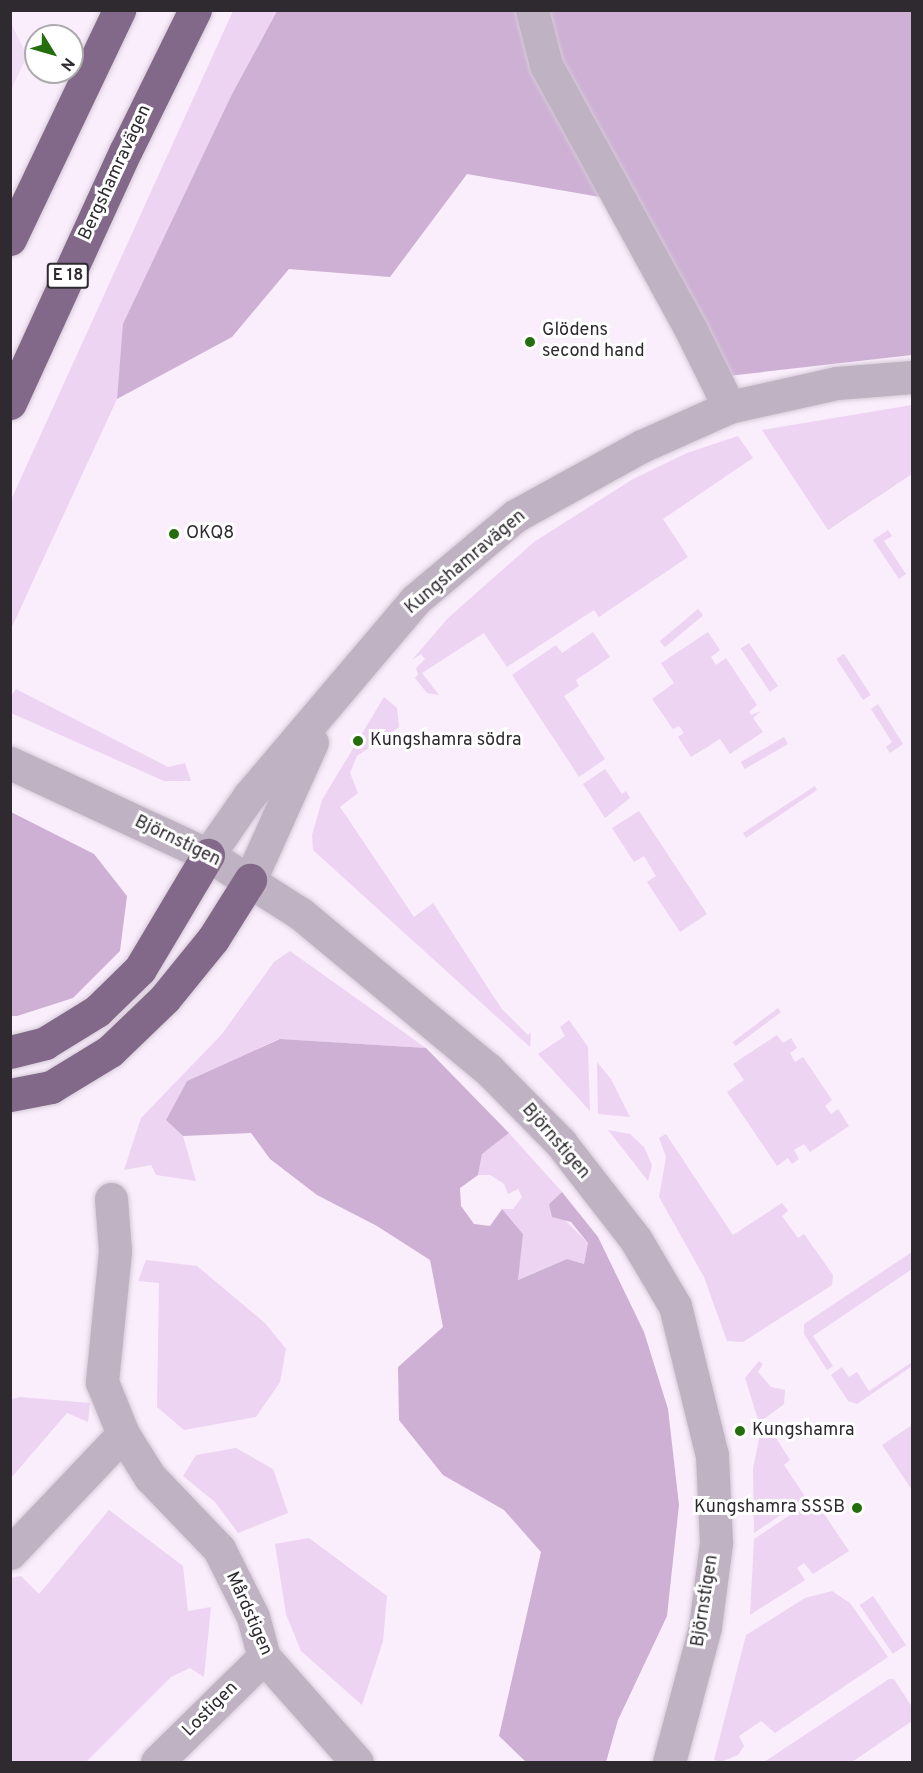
<!DOCTYPE html>
<meta charset="utf-8">
<style>
body{margin:0}
#map{position:relative;width:923px;height:1773px;overflow:hidden;background:#faedfc;font-family:Overpass,sans-serif}
div>[style]{position:absolute}
[style*='--x']{left:calc(var(--x)*1px);top:calc(var(--y)*1px);width:calc(var(--w)*1px);rotate:calc(var(--a)*1deg)}
.built>*{inset:0;background:#f0def4}
.green>*{inset:0;background:#edd4f2;transform-origin:0 0}
.forest>*{inset:0;background:#cdb0d4}
.roads{filter:drop-shadow(0 0 2px #d5cad7) drop-shadow(0 0 2px #d5cad7)}
.minor>*{height:33px;margin:-16.5px;padding:0 16.5px;transform-origin:16.5px;border-radius:16.5px;background:#bfb2c2}
.highway>*{height:33px;margin:-16.5px;padding:0 16.5px;transform-origin:16.5px;border-radius:16.5px;background:#836989}
.dots>*{width:16px;height:16px;translate:-50% -50%;box-sizing:border-box;border:3px solid #fff;border-radius:50%}
span{translate:-50% -50%;white-space:nowrap;text-align:center;line-height:1.15;-webkit-text-stroke:6px #fff;paint-order:stroke}
.shield-label span{padding:2px 4px;background:#fff;border:2px solid;border-radius:4px;-webkit-text-stroke-width:0}
.shield-label{font-size:16px;color:#2f2a30;font-weight:700}
.street-label{font-size:18px;color:#2f2a30}
.poi-label{font-size:18px;color:#2f2a30}
.left{translate:0 -50%;text-align:left}
.right{translate:-100% -50%;text-align:right}
.frame{position:absolute;inset:0;border:12px solid #2f2a30;pointer-events:none}
.north{position:absolute;left:24px;top:24px;width:60px;height:60px;box-sizing:border-box;background:#fff;border:2px solid #acaaac;border-radius:50%;rotate:127deg;font-size:16px;font-weight:700;line-height:24px;text-align:center;color:#2f2a30}
.north::after{content:'';display:block;margin:auto;width:21px;height:27px;background:#246e0e;clip-path:polygon(50% 0,100% 100%,50% 72%,0 100%)}
</style>
<div id="map">
<div class="built">
<div style="clip-path:polygon(10px 21px,27px 56px,11px 90px,10px 90px)"></div>
</div>
<div class="green">
<div style="clip-path:polygon(233px 11px,277px 11px,231px 96px,124px 324px,117px 399px,10px 631px,11px 500px)"></div>
<div style="clip-path:polygon(912px 405px,912px 474px,828px 530px,762px 430px)"></div>
<div style="clip-path:polygon(738px 436px,753px 458px,663px 519px,688px 557px,599px 617px,594px 610px,507px 667px,484px 633px,422px 673px,439px 695px,427px 693px,415px 678px,418px 674px,416px 668px,425px 659px,421px 654px,412px 660px,448px 618px,534px 542px,633px 479px,687px 453px)"></div>
<div style="clip-path:polygon(888px 530px,892px 536px,884px 541px,906px 574px,899px 579px,873px 540px)"></div>
<div style="left:698px;top:609px;width:8px;height:50px;rotate:50deg"></div>
<div style="clip-path:polygon(593px 632px,610px 657px,576px 680px,579px 686px,564px 696px,605px 759px,579px 777px,512px 675px,556px 645px,562px 653px)"></div>
<div style="clip-path:polygon(708px 632px,720px 650px,711px 657px,716px 665px,726px 658px,757px 705px,749px 712px,751px 715px,761px 711px,753px 718px,763px 732px,730px 754px,720px 739px,691px 757px,678px 737px,684px 733px,679px 726px,673px 729px,652px 699px,674px 683px,661px 663px)"></div>
<div style="left:749px;top:643px;width:52px;height:10px;rotate:56deg"></div>
<div style="left:844px;top:654px;width:49px;height:9px;rotate:57deg"></div>
<div style="clip-path:polygon(16px 689px,168px 767px,185px 763px,191px 781px,164px 781px,11px 713px,11px 696px)"></div>
<div style="clip-path:polygon(384px 697px,397px 708px,399px 727px,357px 756px,350px 773px,358px 793px,340px 807px,414px 917px,433px 903px,501px 1008px,528px 1035px,531px 1033px,530px 1047px,313px 850px,312px 835px,322px 800px)"></div>
<div style="clip-path:polygon(878px 704px,903px 744px,890px 753px,886px 747px,892px 742px,871px 709px)"></div>
<div style="left:784px;top:737px;width:8px;height:50px;rotate:60deg"></div>
<div style="clip-path:polygon(605px 769px,622px 794px,626px 791px,630px 798px,605px 818px,583px 784px)"></div>
<div style="clip-path:polygon(815px 786px,817px 790px,746px 838px,743px 833px)"></div>
<div style="clip-path:polygon(639px 811px,707px 914px,680px 932px,647px 882px,656px 876px,644px 856px,634px 862px,612px 828px)"></div>
<div style="clip-path:polygon(290px 951px,426px 1048px,279px 1039px,187px 1081px,166px 1120px,183px 1136px,196px 1181px,156px 1175px,151px 1165px,124px 1170px,141px 1118px,222px 1034px,274px 962px)"></div>
<div style="left:778px;top:1008px;width:5px;height:57px;rotate:53deg"></div>
<div style="clip-path:polygon(569px 1020px,588px 1047px,590px 1111px,538px 1054px,565px 1036px,560px 1027px)"></div>
<div style="clip-path:polygon(777px 1035px,783px 1043px,791px 1038px,797px 1048px,790px 1053px,795px 1062px,803px 1057px,832px 1100px,825px 1106px,831px 1114px,838px 1109px,849px 1126px,810px 1152px,804px 1144px,794px 1150px,799px 1159px,792px 1164px,788px 1158px,777px 1166px,727px 1092px,744px 1080px,733px 1064px)"></div>
<div style="clip-path:polygon(597px 1062px,611px 1079px,630px 1117px,598px 1114px)"></div>
<div style="clip-path:polygon(608px 1130px,630px 1134px,644px 1147px,652px 1165px,648px 1181px)"></div>
<div style="clip-path:polygon(509px 1133px,562px 1192px,549px 1204px,588px 1243px,584px 1264px,567px 1259px,517px 1280px,523px 1234px,502px 1209px,513px 1209px,522px 1197px,518px 1189px,508px 1194px,504px 1184px,490px 1175px,478px 1175px,482px 1154px)"></div>
<div style="clip-path:polygon(666px 1134px,733px 1235px,782px 1203px,788px 1211px,782px 1216px,798px 1238px,804px 1234px,833px 1275px,832px 1285px,743px 1342px,727px 1341px,704px 1277px,659px 1197px,666px 1157px,659px 1138px)"></div>
<div style="clip-path:polygon(912px 1252px,912px 1269px,813px 1336px,833px 1366px,827px 1370px,804px 1334px,804px 1324px)"></div>
<div style="clip-path:polygon(146px 1260px,197px 1266px,265px 1323px,286px 1349px,280px 1382px,256px 1417px,184px 1430px,157px 1407px,159px 1283px,138px 1281px)"></div>
<div style="clip-path:polygon(759px 1361px,763px 1364px,758px 1372px,771px 1387px,785px 1390px,784px 1404px,764px 1419px,790px 1460px,784px 1465px,806px 1498px,754px 1533px,753px 1469px,761px 1429px,745px 1378px)"></div>
<div style="clip-path:polygon(912px 1362px,912px 1366px,857px 1404px,848px 1401px,831px 1375px,842px 1367px,849px 1377px,857px 1372px,869px 1391px)"></div>
<div style="clip-path:polygon(20px 1397px,90px 1403px,88px 1422px,67px 1413px,11px 1478px,11px 1399px)"></div>
<div style="clip-path:polygon(912px 1425px,912px 1490px,882px 1445px)"></div>
<div style="clip-path:polygon(236px 1448px,273px 1469px,288px 1513px,238px 1533px,215px 1502px,183px 1476px,196px 1455px)"></div>
<div style="clip-path:polygon(814px 1499px,849px 1551px,813px 1574px,804px 1563px,797px 1568px,805px 1580px,750px 1615px,754px 1539px)"></div>
<div style="clip-path:polygon(109px 1510px,183px 1566px,188px 1611px,211px 1607px,204px 1677px,190px 1668px,171px 1677px,86px 1762px,11px 1762px,11px 1578px,21px 1576px,39px 1594px)"></div>
<div style="clip-path:polygon(309px 1538px,387px 1596px,383px 1641px,362px 1705px,301px 1651px,286px 1614px,275px 1544px)"></div>
<div style="clip-path:polygon(832px 1591px,850px 1603px,888px 1657px,775px 1733px,761px 1721px,739px 1736px,744px 1746px,738px 1755px,721px 1762px,714px 1760px,746px 1635px,805px 1598px)"></div>
<div style="left:873px;top:1596px;width:59px;height:16px;rotate:56deg"></div>
<div style="clip-path:polygon(889px 1679px,894px 1679px,912px 1707px,912px 1721px,852px 1762px,764px 1762px)"></div>
</div>
<div class="forest">
<div style="clip-path:polygon(277px 11px,912px 11px,912px 355px,728px 376px,640px 204px,467px 174px,390px 277px,289px 269px,232px 337px,117px 399px,123px 324px,231px 96px)"></div>
<div style="clip-path:polygon(11px 812px,94px 854px,127px 896px,120px 951px,73px 998px,17px 1016px,10px 1016px)"></div>
<div style="clip-path:polygon(280px 1039px,426px 1048px,509px 1133px,482px 1154px,478px 1175px,460px 1188px,461px 1206px,474px 1224px,490px 1226px,502px 1209px,523px 1234px,518px 1280px,567px 1259px,584px 1264px,588px 1243px,571px 1222px,552px 1217px,549px 1204px,562px 1192px,598px 1237px,644px 1332px,668px 1409px,679px 1505px,667px 1616px,618px 1720px,606px 1762px,526px 1762px,499px 1736px,541px 1552px,504px 1510px,443px 1475px,399px 1420px,398px 1367px,443px 1327px,430px 1260px,377px 1226px,317px 1195px,270px 1159px,251px 1133px,183px 1136px,166px 1120px,187px 1081px)"></div>
</div>
<div class="roads">
<div class="minor">
<div style="--x:532;--y:10;--w:57;--a:75.7"></div>
<div style="--x:546;--y:65;--w:302;--a:61.3"></div>
<div style="--x:691;--y:330;--w:86;--a:63.7"></div>
<div style="--x:10;--y:763;--w:218;--a:24.9"></div>
<div style="--x:208;--y:855;--w:110;--a:32.4"></div>
<div style="--x:301;--y:914;--w:243;--a:39.7"></div>
<div style="--x:488;--y:1069;--w:103;--a:45.4"></div>
<div style="--x:560;--y:1142;--w:124;--a:52.2"></div>
<div style="--x:636;--y:1240;--w:77;--a:59.4"></div>
<div style="--x:675;--y:1306;--w:154;--a:76.1"></div>
<div style="--x:712;--y:1455;--w:88;--a:87.4"></div>
<div style="--x:716;--y:1543;--w:85;--a:97.5"></div>
<div style="--x:705;--y:1627;--w:140;--a:104.9"></div>
<div style="--x:208;--y:855;--w:72;--a:-55.2"></div>
<div style="--x:249;--y:796;--w:257;--a:-49.7"></div>
<div style="--x:415;--y:600;--w:131;--a:-40"></div>
<div style="--x:515;--y:516;--w:145;--a:-28.9"></div>
<div style="--x:642;--y:446;--w:95;--a:-24.1"></div>
<div style="--x:729;--y:407;--w:111;--a:-12.5"></div>
<div style="--x:837;--y:383;--w:75;--a:-4.6"></div>
<div style="--x:250;--y:880;--w:151;--a:-65.8"></div>
<div style="--x:111;--y:1199;--w:52;--a:85.6"></div>
<div style="--x:115;--y:1251;--w:132;--a:95.7"></div>
<div style="--x:102;--y:1382;--w:56;--a:68"></div>
<div style="--x:123;--y:1434;--w:51;--a:57.9"></div>
<div style="--x:150;--y:1477;--w:100;--a:46.2"></div>
<div style="--x:219;--y:1549;--w:76;--a:63.4"></div>
<div style="--x:253;--y:1617;--w:41;--a:74.6"></div>
<div style="--x:264;--y:1657;--w:140;--a:48.5"></div>
<div style="--x:10;--y:1553;--w:164;--a:-46.5"></div>
<div style="--x:157;--y:1762;--w:150;--a:-44.5"></div>
</div>
<div class="highway">
<div style="--x:10;--y:239;--w:254;--a:-64.5"></div>
<div style="--x:10;--y:403;--w:278;--a:-65.4"></div>
<div style="--x:126;--y:150;--w:156;--a:-63.8"></div>
<div style="--x:10;--y:1052;--w:36;--a:-14"></div>
<div style="--x:45;--y:1043;--w:61;--a:-31.6"></div>
<div style="--x:97;--y:1011;--w:60;--a:-44.3"></div>
<div style="--x:140;--y:969;--w:133;--a:-59.2"></div>
<div style="--x:10;--y:1095;--w:42;--a:-11"></div>
<div style="--x:51;--y:1087;--w:69;--a:-31.4"></div>
<div style="--x:110;--y:1051;--w:76;--a:-43.9"></div>
<div style="--x:165;--y:998;--w:76;--a:-50.9"></div>
<div style="--x:213;--y:939;--w:70;--a:-57.9"></div>
</div>
</div>
<div class="dots">
<div style="left:530px;top:342px;background:#246e0e"></div>
<div style="left:174px;top:534px;background:#246e0e"></div>
<div style="left:358px;top:741px;background:#246e0e"></div>
<div style="left:740px;top:1431px;background:#246e0e"></div>
<div style="left:857px;top:1508px;background:#246e0e"></div>
</div>
<div class="shield-label">
<span style="left:68px;top:276px">E 18</span>
</div>
<div class="street-label">
<span style="left:116px;top:173px;rotate:-65deg">Bergshamravägen</span>
<span style="left:466px;top:563px;rotate:-40deg">Kungshamravägen</span>
<span style="left:177px;top:842px;rotate:26deg">Björnstigen</span>
<span style="left:555px;top:1142px;rotate:49deg">Björnstigen</span>
<span style="left:706px;top:1601px;rotate:-81deg">Björnstigen</span>
<span style="left:248px;top:1614px;rotate:66deg">Mårdstigen</span>
<span style="left:211px;top:1710px;rotate:-45deg">Lostigen</span>
</div>
<div class="poi-label">
<span class="left" style="left:542px;top:342px">Glödens<br>second hand</span>
<span class="left" style="left:186px;top:534px">OKQ8</span>
<span class="left" style="left:370px;top:741px">Kungshamra södra</span>
<span class="left" style="left:752px;top:1431px">Kungshamra</span>
<span class="right" style="left:845px;top:1508px">Kungshamra SSSB</span>
</div>
<div class="frame"></div>
<div class="north">N</div>
</div>
